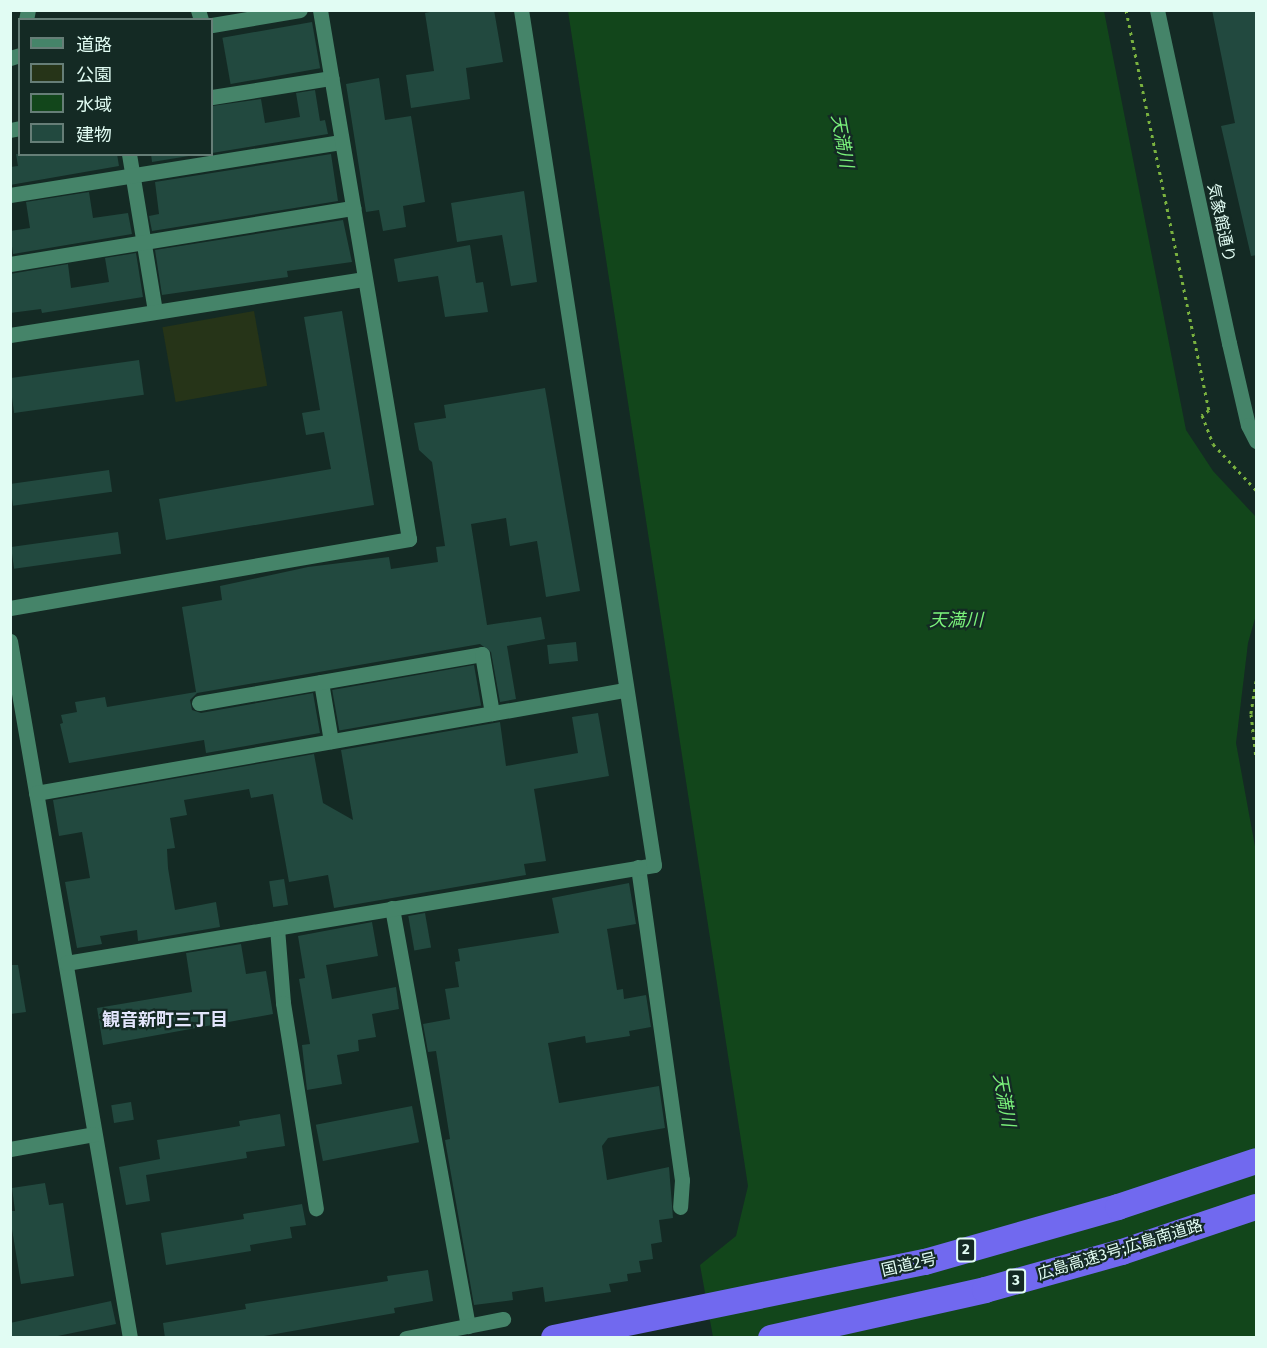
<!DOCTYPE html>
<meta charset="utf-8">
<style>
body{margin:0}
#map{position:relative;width:1267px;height:1348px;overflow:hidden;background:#142a24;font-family:"Fira Sans","Noto Sans JP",sans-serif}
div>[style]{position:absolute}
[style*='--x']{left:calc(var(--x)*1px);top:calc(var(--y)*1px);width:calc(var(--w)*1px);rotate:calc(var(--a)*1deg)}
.green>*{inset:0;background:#263418;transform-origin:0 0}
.water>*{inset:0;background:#12461b}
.building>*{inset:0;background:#22493f;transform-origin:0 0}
.path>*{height:3px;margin-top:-1.5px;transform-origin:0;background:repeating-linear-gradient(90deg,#7ab23f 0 3px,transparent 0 7.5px)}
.minor>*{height:15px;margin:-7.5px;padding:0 7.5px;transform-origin:7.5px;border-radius:7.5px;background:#458469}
.highway>*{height:26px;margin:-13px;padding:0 13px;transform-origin:13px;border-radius:13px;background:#7169ef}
span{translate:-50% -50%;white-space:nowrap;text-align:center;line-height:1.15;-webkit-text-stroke:4.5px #142a24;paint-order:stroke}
.shield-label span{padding:2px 4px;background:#142a24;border:2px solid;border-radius:4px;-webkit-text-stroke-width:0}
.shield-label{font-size:15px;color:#e1fcf3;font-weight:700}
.street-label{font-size:16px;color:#e1fcf3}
.water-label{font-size:18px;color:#7af17b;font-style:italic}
.neighbourhood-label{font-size:18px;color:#e3e5fc;font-weight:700}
.frame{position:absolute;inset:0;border:12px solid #e1fcf3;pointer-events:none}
.legend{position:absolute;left:18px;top:18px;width:195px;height:138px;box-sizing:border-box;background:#142a24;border:2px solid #667e77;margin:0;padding:8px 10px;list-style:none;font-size:18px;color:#e1fcf3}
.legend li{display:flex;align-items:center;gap:12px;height:30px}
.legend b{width:30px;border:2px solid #667e77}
</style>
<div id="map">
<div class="green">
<div style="left:254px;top:311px;width:76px;height:93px;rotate:80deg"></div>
</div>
<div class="water">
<div style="clip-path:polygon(568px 11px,1104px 11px,1186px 430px,1213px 471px,1256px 517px,1256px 615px,1248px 643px,1236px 743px,1256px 852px,1256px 1337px,713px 1337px,700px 1265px,736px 1236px,748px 1186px)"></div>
</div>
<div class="building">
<div style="clip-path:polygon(440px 10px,494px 10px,503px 62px,466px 68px,470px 99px,411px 108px,406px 75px,434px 71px,425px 13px)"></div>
<div style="clip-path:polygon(1212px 10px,1257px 10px,1257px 255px,1251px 256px,1221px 126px,1235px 123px)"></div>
<div style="left:312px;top:22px;width:47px;height:91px;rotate:80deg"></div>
<div style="clip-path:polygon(379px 78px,385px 120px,411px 116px,425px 202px,403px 206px,406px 227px,383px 231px,379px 210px,366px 212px,346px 84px)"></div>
<div style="clip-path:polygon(315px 90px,320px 121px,325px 120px,328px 134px,212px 153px,212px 106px,261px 99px,265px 123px,300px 117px,296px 93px)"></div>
<div style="clip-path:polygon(16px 154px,117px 154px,119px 166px,10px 185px,10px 167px,18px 166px)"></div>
<div style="clip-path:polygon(151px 154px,201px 154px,152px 162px)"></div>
<div style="clip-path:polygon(331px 154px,338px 201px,152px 231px,149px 216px,159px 214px,155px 182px)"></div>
<div style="clip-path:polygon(524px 191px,537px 282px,511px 286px,502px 235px,457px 242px,451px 203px)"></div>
<div style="clip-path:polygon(89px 192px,93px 218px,128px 213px,132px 234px,13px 254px,10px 231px,30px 228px,26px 202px)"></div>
<div style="clip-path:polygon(343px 220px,352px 262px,287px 271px,288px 277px,162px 295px,155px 250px)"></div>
<div style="clip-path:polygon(470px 245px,476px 283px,483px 282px,488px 312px,445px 317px,438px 276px,398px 282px,394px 259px)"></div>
<div style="clip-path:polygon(136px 253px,143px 297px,42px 313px,41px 309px,10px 313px,10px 274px,68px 264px,71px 288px,109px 282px,105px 258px)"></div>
<div style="clip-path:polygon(342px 311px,374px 505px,166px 540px,159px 499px,331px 469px,324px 432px,306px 435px,302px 413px,320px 410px,304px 317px)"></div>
<div style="left:139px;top:360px;width:35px;height:131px;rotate:82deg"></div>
<div style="clip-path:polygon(545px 388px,580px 591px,546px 597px,537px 541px,510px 546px,506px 518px,471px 524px,487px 625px,541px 617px,545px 639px,507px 646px,516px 699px,500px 702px,491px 652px,480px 644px,197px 693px,190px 700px,192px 710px,201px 713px,313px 693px,320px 733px,206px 753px,204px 740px,69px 763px,60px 724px,63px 723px,61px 715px,77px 712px,75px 702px,105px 697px,107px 707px,196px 692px,182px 607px,222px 600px,220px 586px,308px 567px,389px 557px,391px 569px,438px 562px,436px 547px,445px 546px,432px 462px,419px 450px,414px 423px,446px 418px,444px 405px)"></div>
<div style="left:109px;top:470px;width:22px;height:100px;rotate:82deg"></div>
<div style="left:118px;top:532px;width:22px;height:108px;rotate:82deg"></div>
<div style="left:576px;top:642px;width:19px;height:29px;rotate:84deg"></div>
<div style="left:474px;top:665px;width:41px;height:144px;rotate:80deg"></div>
<div style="clip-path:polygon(598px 713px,609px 776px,534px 789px,546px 861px,524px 864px,526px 875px,334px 908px,328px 875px,289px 882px,273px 794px,251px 798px,249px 789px,184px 800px,187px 815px,170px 818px,175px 848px,167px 849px,168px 868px,175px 910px,216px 902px,220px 927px,138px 941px,137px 930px,100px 936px,102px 944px,77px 948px,65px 882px,90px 878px,82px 832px,59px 836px,53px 800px,314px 754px,323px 803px,353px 820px,341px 750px,500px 722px,506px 766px,578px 753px,572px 717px)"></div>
<div style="left:284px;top:879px;width:26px;height:15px;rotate:81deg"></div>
<div style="clip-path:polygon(629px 883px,636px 924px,607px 929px,617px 990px,623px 989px,624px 999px,646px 995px,651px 1027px,629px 1031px,630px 1036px,586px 1043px,585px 1036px,548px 1043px,559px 1103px,659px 1086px,665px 1128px,608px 1138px,602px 1146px,607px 1180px,669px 1167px,673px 1218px,659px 1220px,662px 1242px,651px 1244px,653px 1259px,639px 1261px,641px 1272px,627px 1274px,628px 1281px,609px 1284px,611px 1292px,545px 1302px,543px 1287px,512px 1292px,513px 1300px,474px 1305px,445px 1140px,450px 1139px,436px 1051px,428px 1052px,423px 1024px,450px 1019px,445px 989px,459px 987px,455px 962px,460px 961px,458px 949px,559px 933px,552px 898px)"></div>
<div style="left:425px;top:913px;width:35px;height:17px;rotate:80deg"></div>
<div style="clip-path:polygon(372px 922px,378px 956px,326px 965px,332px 999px,396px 987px,399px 1009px,372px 1014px,376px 1037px,358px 1040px,359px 1051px,337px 1055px,342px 1084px,307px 1090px,302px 1045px,310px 1044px,299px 979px,305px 978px,298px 936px)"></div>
<div style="clip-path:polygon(241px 944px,246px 974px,266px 971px,273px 1014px,103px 1045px,97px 1008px,192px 992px,186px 953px)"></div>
<div style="clip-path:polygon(10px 965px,18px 965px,26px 1012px,10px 1014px)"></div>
<div style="left:131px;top:1102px;width:18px;height:20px;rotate:81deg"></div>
<div style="left:412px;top:1106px;width:37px;height:98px;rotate:79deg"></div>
<div style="clip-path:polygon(280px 1114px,285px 1146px,246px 1152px,247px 1158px,146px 1175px,150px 1201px,126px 1205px,119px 1167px,160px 1159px,157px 1140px,240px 1126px,239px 1121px)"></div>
<div style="clip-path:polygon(45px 1183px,49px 1205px,63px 1203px,74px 1276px,21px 1284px,10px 1217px,10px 1211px,15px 1211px,12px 1188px)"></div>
<div style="clip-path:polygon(302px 1204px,306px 1225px,290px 1227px,292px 1238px,250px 1245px,251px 1251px,166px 1265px,161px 1233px,244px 1219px,243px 1214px)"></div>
<div style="clip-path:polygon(428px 1270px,433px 1301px,394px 1308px,395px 1313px,252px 1338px,165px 1338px,163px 1323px,246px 1309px,245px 1304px,388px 1281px,387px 1276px)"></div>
<div style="clip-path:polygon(111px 1301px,116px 1324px,48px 1338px,10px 1338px,10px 1323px)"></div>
</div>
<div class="path">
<div style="--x:1126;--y:10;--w:409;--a:78.3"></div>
<div style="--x:1209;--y:410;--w:9;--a:144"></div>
<div style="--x:1202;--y:415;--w:31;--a:69"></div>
<div style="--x:1213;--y:444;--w:63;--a:46.9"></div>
<div style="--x:1256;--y:681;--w:33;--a:99"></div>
<div style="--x:1251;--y:714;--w:44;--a:83.5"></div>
</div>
<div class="minor">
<div style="--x:198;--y:10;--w:10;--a:73"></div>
<div style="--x:1157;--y:10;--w:341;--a:77.8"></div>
<div style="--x:1229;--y:343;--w:84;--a:77"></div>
<div style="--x:1248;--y:425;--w:18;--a:63"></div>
<div style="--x:26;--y:20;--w:10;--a:-79"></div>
<div style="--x:212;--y:25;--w:89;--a:-9.7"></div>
<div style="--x:10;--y:58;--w:10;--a:-17"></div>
<div style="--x:212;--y:97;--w:121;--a:-9.1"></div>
<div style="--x:10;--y:130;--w:10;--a:-11"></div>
<div style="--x:129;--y:154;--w:159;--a:80.6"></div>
<div style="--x:10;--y:195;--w:335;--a:-9.1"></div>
<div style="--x:10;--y:264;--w:348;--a:-9.3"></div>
<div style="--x:10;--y:335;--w:359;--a:-9"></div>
<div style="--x:10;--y:608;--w:405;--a:-9.8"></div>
<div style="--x:409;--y:539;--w:536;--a:-99.55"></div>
<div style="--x:10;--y:641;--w:707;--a:80.23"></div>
<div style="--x:321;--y:682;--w:60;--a:80.4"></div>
<div style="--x:199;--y:703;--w:287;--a:-9.8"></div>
<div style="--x:482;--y:654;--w:60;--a:80.4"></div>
<div style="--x:36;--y:793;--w:598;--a:-9.92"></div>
<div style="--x:638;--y:867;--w:316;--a:82"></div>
<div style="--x:682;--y:1180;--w:27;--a:94"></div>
<div style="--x:392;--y:908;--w:425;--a:79.7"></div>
<div style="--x:277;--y:928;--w:75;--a:85.4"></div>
<div style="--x:283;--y:1003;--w:208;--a:80.9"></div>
<div style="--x:66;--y:963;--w:596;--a:-9.46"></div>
<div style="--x:654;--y:865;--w:865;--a:-98.84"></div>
<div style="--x:10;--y:1149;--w:85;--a:-10.1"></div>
<div style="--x:406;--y:1338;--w:99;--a:-11.1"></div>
</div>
<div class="highway">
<div style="--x:554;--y:1338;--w:379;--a:-11.6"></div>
<div style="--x:925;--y:1262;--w:201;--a:-15.9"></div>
<div style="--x:1118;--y:1207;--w:145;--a:-18.4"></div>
<div style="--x:771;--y:1338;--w:219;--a:-12.6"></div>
<div style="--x:985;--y:1290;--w:142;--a:-15.5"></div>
<div style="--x:1122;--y:1252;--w:141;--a:-18.6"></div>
</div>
<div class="shield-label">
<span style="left:966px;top:1250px">2</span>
<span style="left:1016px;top:1281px">3</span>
</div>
<div class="street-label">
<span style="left:1221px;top:223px;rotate:78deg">気象館通り</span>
<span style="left:1120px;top:1250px;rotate:-17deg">広島高速3号;広島南道路</span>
<span style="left:909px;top:1265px;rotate:-13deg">国道2号</span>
</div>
<div class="water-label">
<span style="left:842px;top:141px;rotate:80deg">天満川</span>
<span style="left:956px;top:620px">天満川</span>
<span style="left:1004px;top:1100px;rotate:80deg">天満川</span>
</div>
<div class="neighbourhood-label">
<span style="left:165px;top:1020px">観音新町三丁目</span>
</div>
<div class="frame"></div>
<ul class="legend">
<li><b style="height:8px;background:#458469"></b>道路</li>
<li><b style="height:16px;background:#263418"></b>公園</li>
<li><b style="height:16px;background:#12461b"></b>水域</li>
<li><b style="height:16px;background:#22493f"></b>建物</li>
</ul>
</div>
